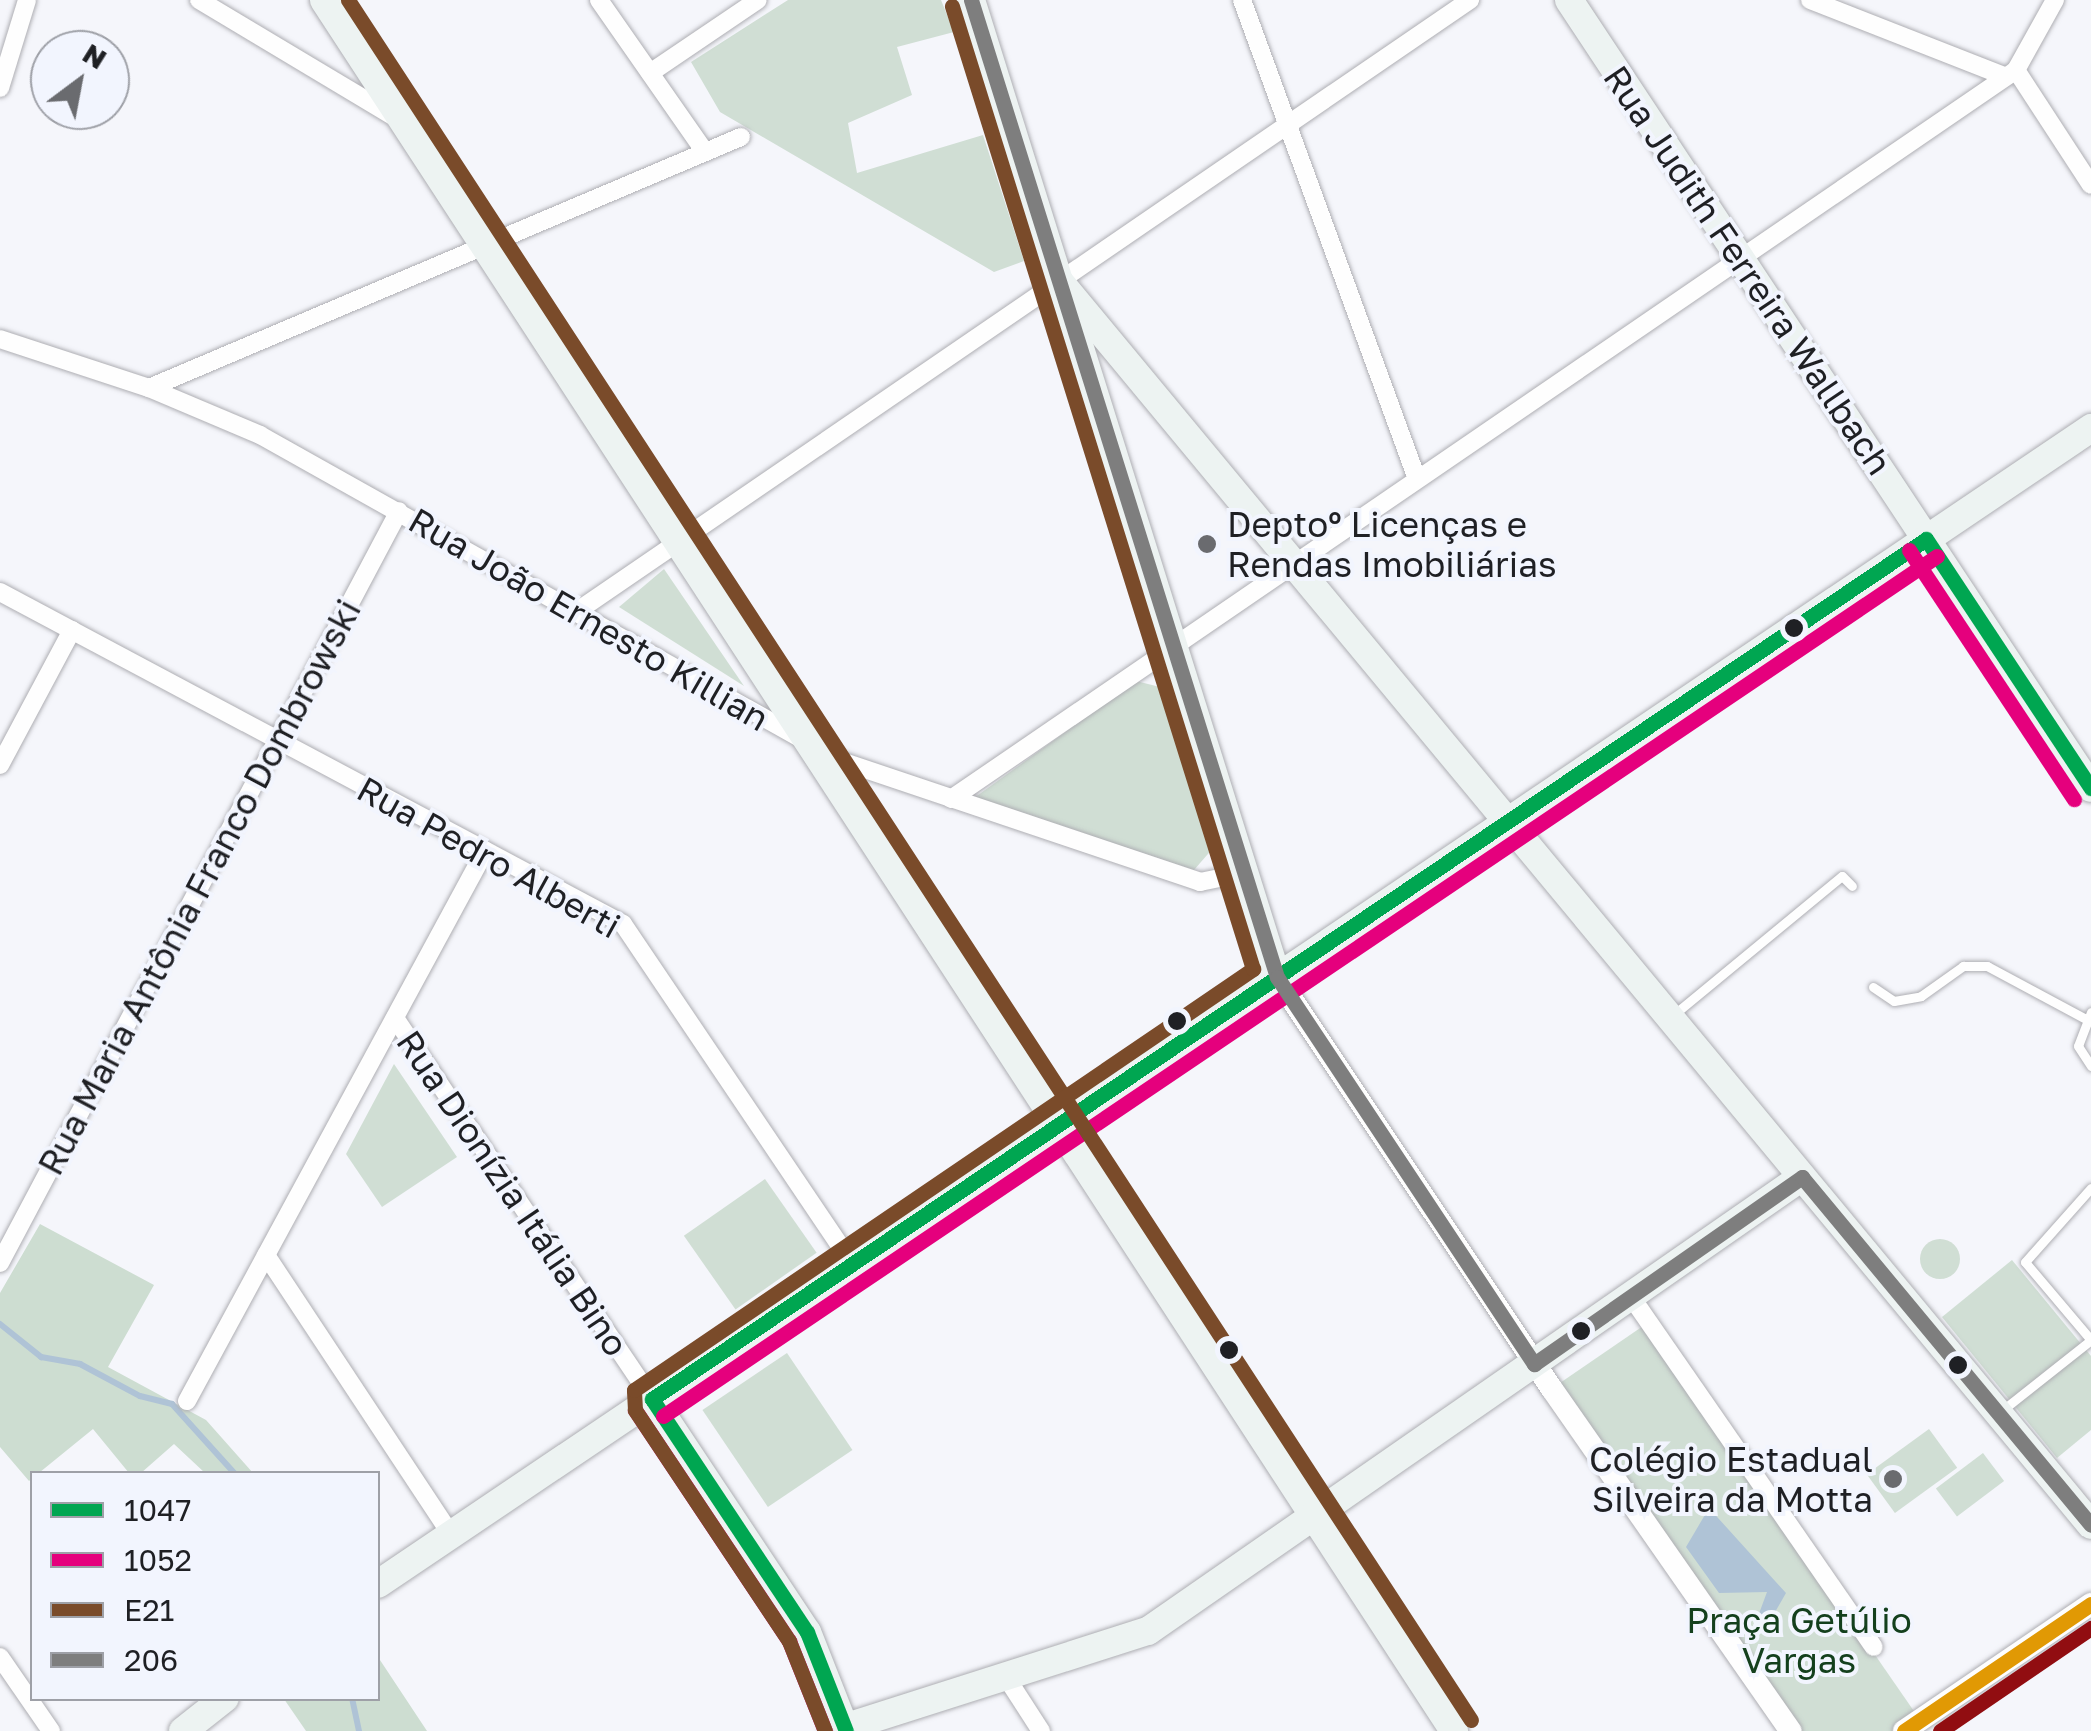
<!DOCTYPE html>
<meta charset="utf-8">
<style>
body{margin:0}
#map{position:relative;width:2091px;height:1731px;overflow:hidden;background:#f5f6fb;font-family:"Golos Text",sans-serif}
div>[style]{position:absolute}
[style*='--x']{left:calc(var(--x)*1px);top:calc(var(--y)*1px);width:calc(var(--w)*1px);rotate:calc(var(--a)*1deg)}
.green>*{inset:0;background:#d0ded4;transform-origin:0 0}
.round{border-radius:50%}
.forest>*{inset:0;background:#cdddd1}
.water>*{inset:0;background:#afc3d6}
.stream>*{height:6px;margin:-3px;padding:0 3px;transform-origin:3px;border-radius:3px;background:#afc3d6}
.roads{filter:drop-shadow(0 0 2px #aeaeb3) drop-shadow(0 0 2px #aeaeb3)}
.service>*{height:9px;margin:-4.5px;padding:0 4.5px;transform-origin:4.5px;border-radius:4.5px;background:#fefefe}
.minor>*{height:18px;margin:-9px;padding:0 9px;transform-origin:9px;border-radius:9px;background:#fefefe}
.tertiary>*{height:22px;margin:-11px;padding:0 11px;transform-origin:11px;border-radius:11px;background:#fefefe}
.secondary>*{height:28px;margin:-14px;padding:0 14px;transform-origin:14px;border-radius:14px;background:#edf3f2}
.bus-1>*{height:15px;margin:-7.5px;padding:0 7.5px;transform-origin:7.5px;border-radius:7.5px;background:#00a651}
.bus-2>*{height:15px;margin:-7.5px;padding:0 7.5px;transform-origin:7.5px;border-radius:7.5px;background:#e5007d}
.bus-3>*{height:15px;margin:-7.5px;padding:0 7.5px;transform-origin:7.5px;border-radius:7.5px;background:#7a4b2a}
.bus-4>*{height:15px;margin:-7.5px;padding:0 7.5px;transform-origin:7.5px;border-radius:7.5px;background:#7e7e7e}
.bus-5>*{height:15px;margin:-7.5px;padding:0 7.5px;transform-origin:7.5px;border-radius:7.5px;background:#e19904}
.bus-6>*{height:15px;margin:-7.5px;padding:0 7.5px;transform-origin:7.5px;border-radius:7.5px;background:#910d11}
.dots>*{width:28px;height:28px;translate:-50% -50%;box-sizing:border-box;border:5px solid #f2f5fe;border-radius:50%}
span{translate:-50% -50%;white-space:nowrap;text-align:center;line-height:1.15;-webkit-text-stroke:8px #f2f5fe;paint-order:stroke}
.street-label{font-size:35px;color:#1f2024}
.poi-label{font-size:35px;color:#1f2024}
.left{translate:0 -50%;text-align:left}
.right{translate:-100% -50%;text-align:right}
.park-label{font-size:35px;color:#14401d}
.legend{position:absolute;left:30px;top:1471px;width:350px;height:230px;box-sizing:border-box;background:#f2f5fe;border:2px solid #9ea0a7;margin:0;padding:12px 18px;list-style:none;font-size:30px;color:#1f2024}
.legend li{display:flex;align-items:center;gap:20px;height:50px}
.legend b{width:50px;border:2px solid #9ea0a7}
.north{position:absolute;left:30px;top:30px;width:100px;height:100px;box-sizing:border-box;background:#f2f5fe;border:2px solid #9ea0a7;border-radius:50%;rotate:32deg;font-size:28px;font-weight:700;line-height:40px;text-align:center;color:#1f2024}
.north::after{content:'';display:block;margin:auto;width:35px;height:45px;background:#6a6b6f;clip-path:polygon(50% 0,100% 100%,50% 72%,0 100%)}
</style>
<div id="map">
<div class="green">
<div style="clip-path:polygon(788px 0,941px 0,954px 32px,897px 47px,912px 95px,848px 123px,857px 173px,983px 135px,1024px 261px,994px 272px,720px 112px,691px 62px)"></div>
<div style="clip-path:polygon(664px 569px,744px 686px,619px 607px)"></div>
<div style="clip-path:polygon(1136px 681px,1164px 688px,1214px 847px,1194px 870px,974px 798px)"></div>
<div style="clip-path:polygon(394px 1064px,457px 1157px,382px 1207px,346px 1154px)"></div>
<div style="left:765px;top:1179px;width:90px;height:99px;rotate:55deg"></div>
<div class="round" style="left:1920px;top:1239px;width:40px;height:40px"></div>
<div style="clip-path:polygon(2012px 1260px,2091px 1356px,2091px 1430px,2057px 1458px,1942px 1317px)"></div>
<div style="clip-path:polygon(1646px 1324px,1918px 1717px,1897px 1731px,1797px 1731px,1557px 1385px)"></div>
<div style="left:787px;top:1353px;width:117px;height:102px;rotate:56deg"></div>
<div style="left:1929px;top:1429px;width:48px;height:77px;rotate:54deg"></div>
<div style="left:1983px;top:1453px;width:35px;height:59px;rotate:53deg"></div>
</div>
<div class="forest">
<div style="clip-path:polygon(40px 1224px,154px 1285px,108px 1367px,206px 1420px,253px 1473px,205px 1473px,174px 1444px,141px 1473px,129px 1473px,93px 1429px,29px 1481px,0 1447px,0 1293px)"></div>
<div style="clip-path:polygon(378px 1657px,427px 1731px,306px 1731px,284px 1699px,378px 1698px)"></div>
</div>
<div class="water">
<div style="clip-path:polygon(1709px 1508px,1786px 1593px,1767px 1626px,1757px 1619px,1767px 1592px,1719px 1593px,1686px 1547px)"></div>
</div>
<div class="stream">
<div style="--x:0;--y:1324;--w:53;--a:38.8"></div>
<div style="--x:41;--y:1357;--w:40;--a:10"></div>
<div style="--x:80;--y:1364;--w:68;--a:28.1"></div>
<div style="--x:140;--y:1396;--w:33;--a:14"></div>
<div style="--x:172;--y:1404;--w:94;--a:48"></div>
<div style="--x:352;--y:1698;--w:34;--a:78"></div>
</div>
<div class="roads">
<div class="service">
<div style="--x:1873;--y:987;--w:25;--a:34"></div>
<div style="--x:1894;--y:1001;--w:27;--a:-10"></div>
<div style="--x:1921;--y:996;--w:52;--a:-35.5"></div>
<div style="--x:1963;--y:966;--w:24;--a:0"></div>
<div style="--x:1987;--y:966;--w:110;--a:28.2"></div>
<div style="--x:2091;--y:1012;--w:36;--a:111"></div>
<div style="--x:2078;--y:1046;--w:24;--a:57"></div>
<div style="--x:1672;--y:1016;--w:220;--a:-39.5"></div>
<div style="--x:1842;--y:876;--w:14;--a:45"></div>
<div style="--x:2000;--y:1412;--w:116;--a:-38.4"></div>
<div style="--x:2091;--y:1340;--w:102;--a:-130.2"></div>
<div style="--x:2025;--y:1262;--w:99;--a:-48.3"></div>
</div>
<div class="minor">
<div style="--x:199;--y:0;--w:230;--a:30.9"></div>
<div style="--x:599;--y:0;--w:185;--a:55.1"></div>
<div style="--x:1242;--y:0;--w:510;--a:69.93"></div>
<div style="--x:1810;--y:0;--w:208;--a:21.4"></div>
<div style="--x:2016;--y:70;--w:137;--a:56.9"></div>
<div style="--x:650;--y:73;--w:130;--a:-34.1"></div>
<div style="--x:0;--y:88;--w:92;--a:-72.9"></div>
<div style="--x:0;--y:339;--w:157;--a:18.2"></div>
<div style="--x:149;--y:388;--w:121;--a:22.9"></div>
<div style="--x:260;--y:435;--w:666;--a:29.3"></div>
<div style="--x:841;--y:761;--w:379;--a:18.6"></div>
<div style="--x:1200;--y:882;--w:45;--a:-11.6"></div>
<div style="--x:149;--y:388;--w:643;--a:-22.98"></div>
<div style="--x:0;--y:592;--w:706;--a:28.05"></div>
<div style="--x:623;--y:924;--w:410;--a:56"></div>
<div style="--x:579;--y:610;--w:1080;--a:-34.4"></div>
<div style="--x:0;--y:765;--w:153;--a:-61.9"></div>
<div style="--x:951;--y:799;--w:1291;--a:-34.39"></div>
<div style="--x:2016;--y:70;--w:80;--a:-60.9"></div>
<div style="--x:395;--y:1018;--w:460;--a:56"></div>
<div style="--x:266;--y:1255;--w:335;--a:56.5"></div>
<div style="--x:0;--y:1263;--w:851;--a:-62.05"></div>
<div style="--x:1630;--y:1295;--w:428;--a:55.3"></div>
<div style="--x:187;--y:1401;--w:626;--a:-61.55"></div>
<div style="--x:0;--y:1657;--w:90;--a:55.4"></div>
<div style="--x:1008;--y:1680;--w:61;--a:57.1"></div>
</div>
<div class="tertiary">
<div style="--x:1277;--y:977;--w:495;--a:56.3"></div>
<div style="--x:1552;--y:1389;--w:417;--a:55.1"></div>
<div style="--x:1904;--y:1731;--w:226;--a:-34.2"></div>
</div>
<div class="secondary">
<div style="--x:324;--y:0;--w:2067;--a:56.86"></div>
<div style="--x:971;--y:0;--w:1024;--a:72.61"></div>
<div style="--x:1569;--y:0;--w:945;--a:56.48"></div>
<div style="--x:1059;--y:281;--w:1616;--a:50.32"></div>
<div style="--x:652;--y:1399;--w:280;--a:56.4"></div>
<div style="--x:807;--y:1632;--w:106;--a:68.5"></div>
<div style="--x:378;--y:1584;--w:2067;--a:-34.01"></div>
<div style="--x:183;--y:1731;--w:53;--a:-38.2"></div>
<div style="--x:834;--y:1731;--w:330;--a:-17.7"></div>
<div style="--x:1148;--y:1631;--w:796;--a:-34.77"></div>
</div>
</div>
<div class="bus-1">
<div style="--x:1926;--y:539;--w:299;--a:56.5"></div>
<div style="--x:652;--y:1399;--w:1537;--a:-34.02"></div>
<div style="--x:652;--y:1399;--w:280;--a:56.4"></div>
<div style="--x:807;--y:1632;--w:106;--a:68.5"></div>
</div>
<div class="bus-2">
<div style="--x:1909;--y:550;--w:299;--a:56.5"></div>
<div style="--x:635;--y:1410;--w:278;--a:56.3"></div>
<div style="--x:789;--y:1641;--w:97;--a:68.2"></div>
<div style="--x:663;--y:1416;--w:1537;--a:-34.02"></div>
</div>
<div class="bus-3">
<div style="--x:348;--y:0;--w:2054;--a:56.86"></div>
<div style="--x:825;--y:1731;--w:97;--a:-111.8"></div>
<div style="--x:789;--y:1641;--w:278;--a:-123.7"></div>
<div style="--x:635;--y:1410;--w:20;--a:-93"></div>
<div style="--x:634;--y:1390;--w:749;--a:-34.22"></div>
<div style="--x:1253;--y:969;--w:1009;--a:-107.36"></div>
</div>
<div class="bus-4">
<div style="--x:971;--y:0;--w:1024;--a:72.61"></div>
<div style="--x:1277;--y:977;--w:465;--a:56.4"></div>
<div style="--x:1534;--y:1364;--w:327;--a:-34.9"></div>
<div style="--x:1802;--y:1177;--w:452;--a:50.3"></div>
</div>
<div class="bus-5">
<div style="--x:1904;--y:1731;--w:226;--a:-34.2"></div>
</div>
<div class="bus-6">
<div style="--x:1940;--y:1731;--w:183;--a:-34.3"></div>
</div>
<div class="dots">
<div style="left:1207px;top:544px;background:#6a6b6f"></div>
<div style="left:1794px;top:628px;background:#1f2024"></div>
<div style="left:1177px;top:1021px;background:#1f2024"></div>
<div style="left:1581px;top:1331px;background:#1f2024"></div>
<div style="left:1229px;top:1350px;background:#1f2024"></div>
<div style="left:1958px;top:1365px;background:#1f2024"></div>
<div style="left:1893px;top:1479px;background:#6a6b6f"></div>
</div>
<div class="street-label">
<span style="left:1748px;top:270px;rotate:56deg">Rua Judith Ferreira Wallbach</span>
<span style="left:589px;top:619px;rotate:30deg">Rua João Ernesto Killian</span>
<span style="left:489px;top:857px;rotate:29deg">Rua Pedro Alberti</span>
<span style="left:199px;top:887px;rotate:-62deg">Rua Maria Antônia Franco Dombrowski</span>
<span style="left:513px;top:1193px;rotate:56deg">Rua Dionízia Itália Bino</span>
</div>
<div class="poi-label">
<span class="left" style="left:1227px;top:544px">Deptoº Licenças e<br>Rendas Imobiliárias</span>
<span class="right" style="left:1873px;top:1479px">Colégio Estadual<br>Silveira da Motta</span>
</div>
<div class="park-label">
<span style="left:1799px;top:1640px">Praça Getúlio<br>Vargas</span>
</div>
<ul class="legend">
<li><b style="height:12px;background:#00a651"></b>1047</li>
<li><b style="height:12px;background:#e5007d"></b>1052</li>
<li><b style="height:12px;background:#7a4b2a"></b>E21</li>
<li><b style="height:12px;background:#7e7e7e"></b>206</li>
</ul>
<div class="north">N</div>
</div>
